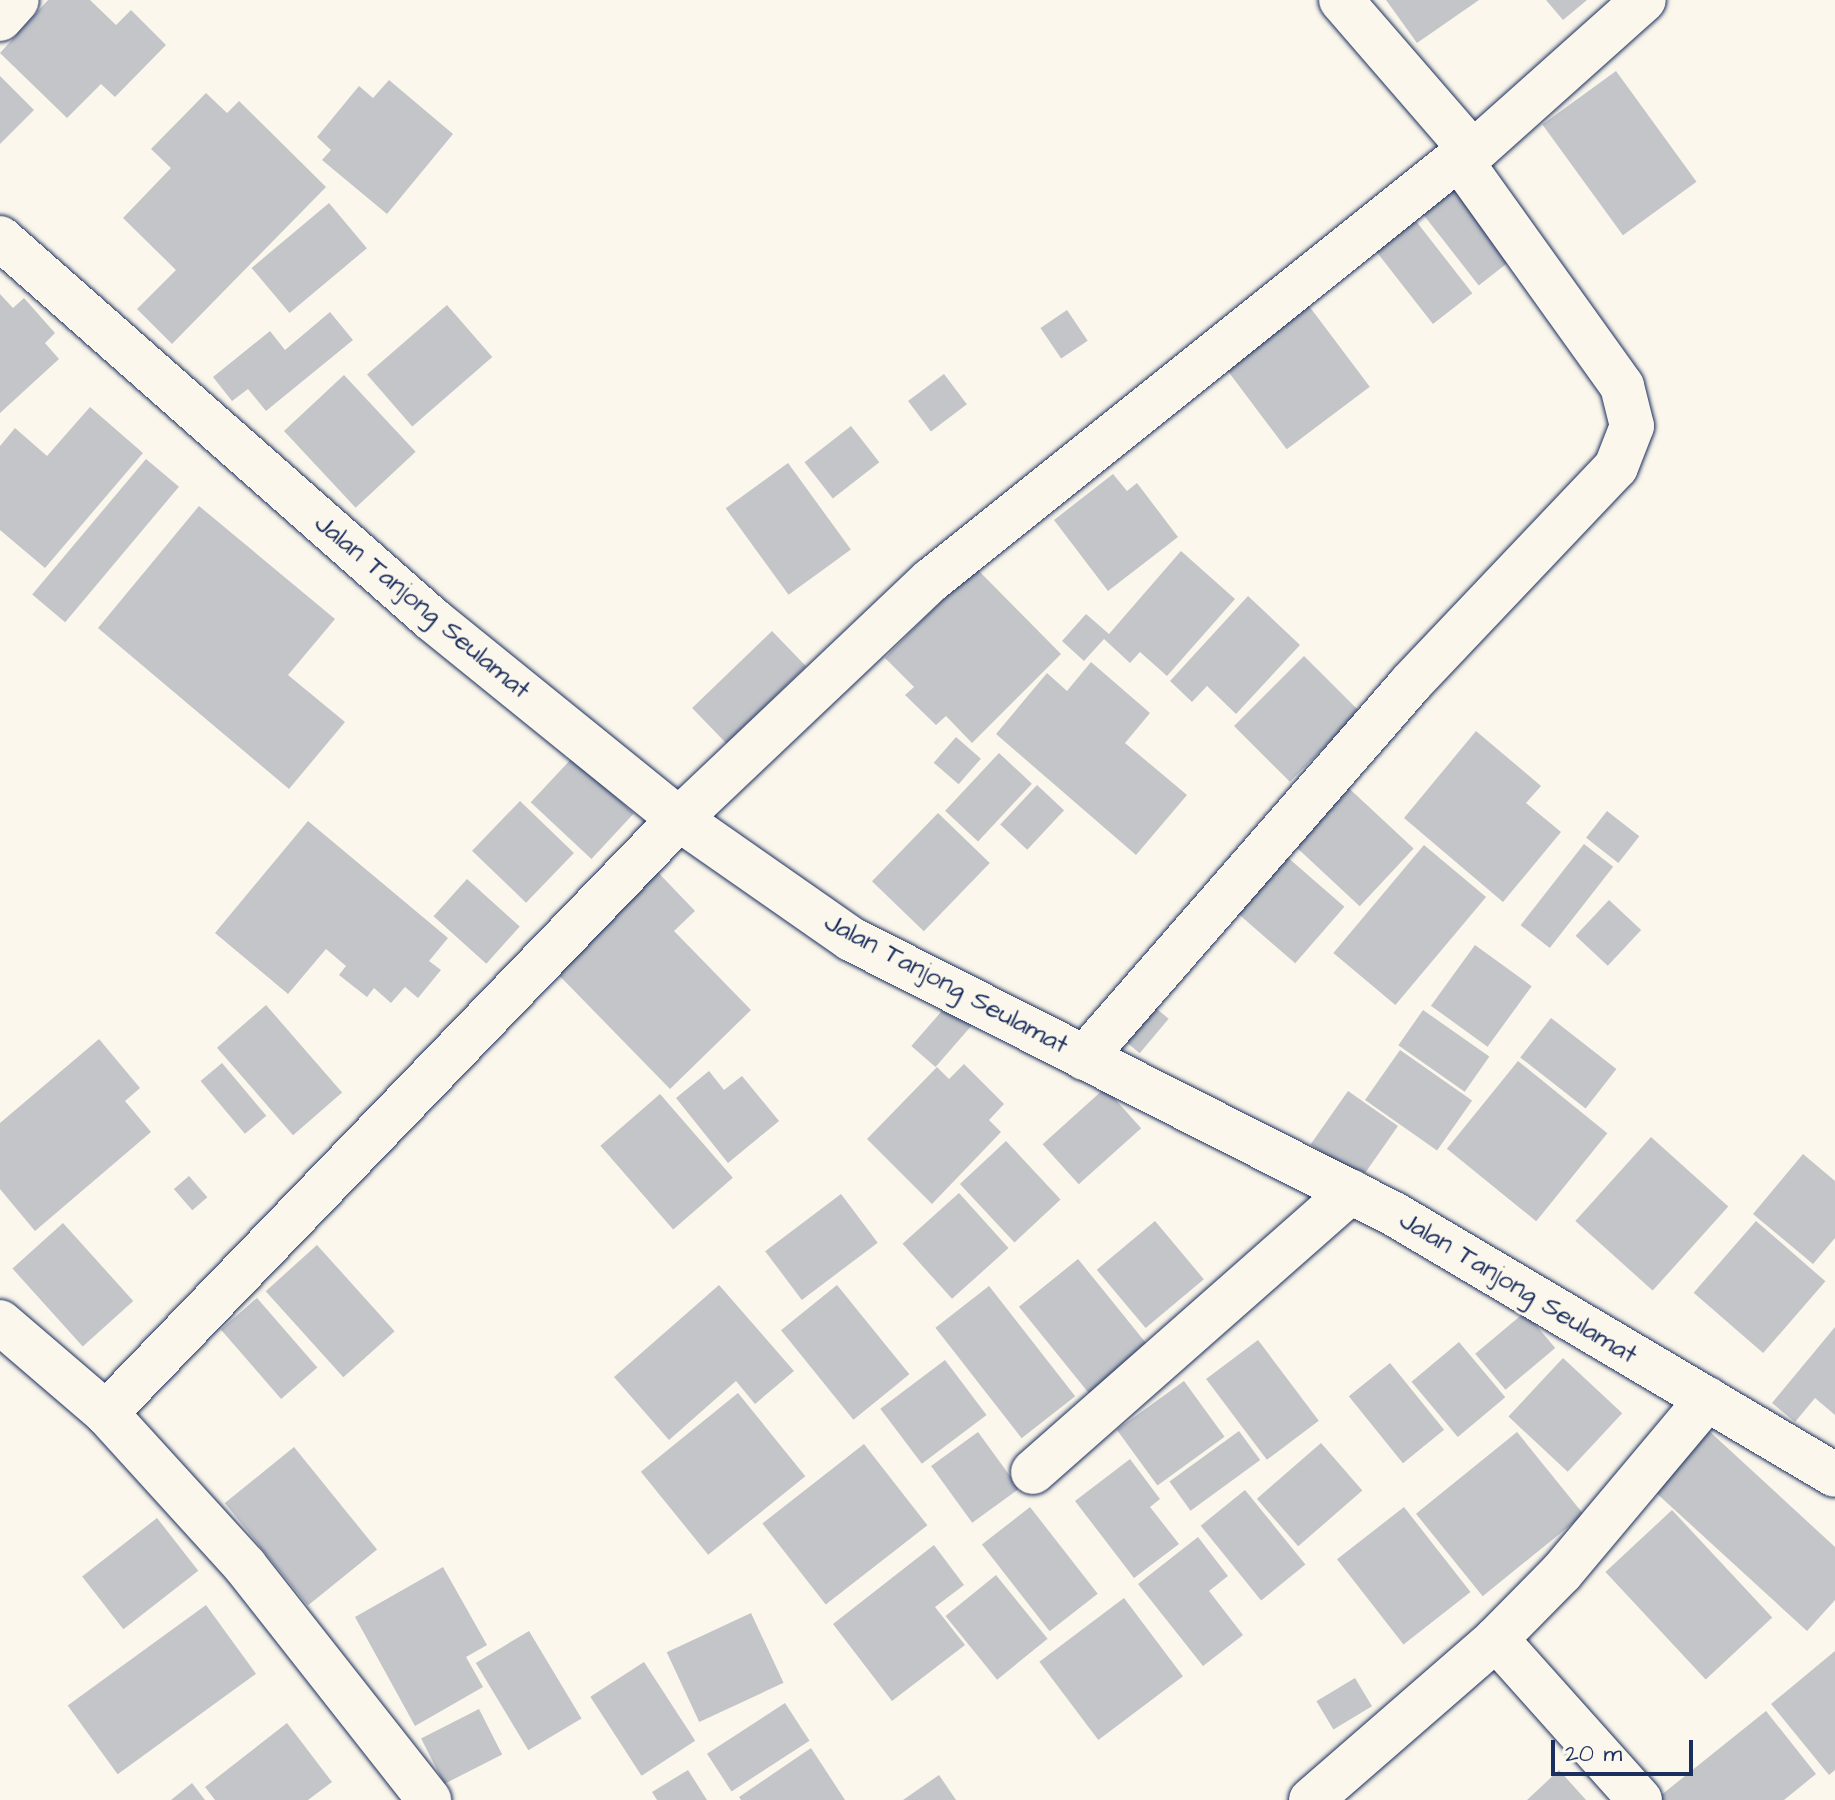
<!DOCTYPE html>
<style>
body{margin:0}
#map{position:relative;width:1835px;height:1800px;overflow:hidden;background:#fbf7ec;font-family:"Architects Daughter",sans-serif}
div>[style]{position:absolute}
[style*='--x']{left:calc(var(--x)*1px);top:calc(var(--y)*1px);width:calc(var(--w)*1px);rotate:calc(var(--a)*1deg)}
.building>*{inset:0;background:#c3c5c9;transform-origin:0 0}
.roads{filter:drop-shadow(0 0 2px #1b2f5e) drop-shadow(0 0 2px #1b2f5e)}
.street>*{height:44px;margin:-22px;padding:0 22px;transform-origin:22px;border-radius:22px;background:#fbf7ec}
.secondary>*{height:44px;margin:-22px;padding:0 22px;transform-origin:22px;border-radius:22px;background:#fbf7ec}
span{translate:-50% -50%;white-space:nowrap;text-align:center;line-height:1.15;-webkit-text-stroke:6px #fbf7ec;paint-order:stroke}
.street-label{font-size:26px;color:#1b2f5e}
.scale{position:absolute;left:1551px;top:1740px;width:142px;height:36px;box-sizing:border-box;border:4px solid #1b2f5e;border-top:0;padding-left:10px;font-size:24px;line-height:28px;white-space:nowrap;color:#1b2f5e;-webkit-text-stroke:6px #fbf7ec;paint-order:stroke}
</style>
<div id="map">
<div class="building">
<div style="clip-path:polygon(48px 0,90px 0,116px 25px,131px 10px,166px 45px,115px 97px,101px 84px,67px 118px,0 53px)"></div>
<div style="clip-path:polygon(1386px 0,1479px 0,1417px 43px)"></div>
<div style="clip-path:polygon(1546px 0,1587px 0,1563px 20px)"></div>
<div style="left:1616px;top:71px;width:137px;height:91px;rotate:54deg"></div>
<div style="clip-path:polygon(0 76px,34px 110px,0 144px)"></div>
<div style="clip-path:polygon(389px 80px,453px 134px,387px 214px,322px 160px,331px 150px,317px 137px,359px 86px,373px 98px)"></div>
<div style="clip-path:polygon(206px 93px,227px 113px,239px 101px,326px 187px,172px 344px,137px 309px,176px 270px,123px 218px,171px 168px,151px 149px)"></div>
<div style="left:1457px;top:178px;width:98px;height:49px;rotate:52deg"></div>
<div style="left:329px;top:203px;width:59px;height:101px;rotate:50deg"></div>
<div style="left:1412px;top:216px;width:98px;height:50px;rotate:52deg"></div>
<div style="clip-path:polygon(0 294px,13px 308px,24px 298px,55px 333px,45px 343px,59px 359px,0 413px)"></div>
<div style="left:1306px;top:302px;width:106px;height:104px;rotate:53deg"></div>
<div style="left:447px;top:305px;width:69px;height:106px;rotate:49deg"></div>
<div style="left:1067px;top:310px;width:37px;height:32px;rotate:56deg"></div>
<div style="clip-path:polygon(330px 312px,353px 340px,266px 411px,248px 389px,232px 401px,213px 377px,270px 331px,285px 350px)"></div>
<div style="left:944px;top:374px;width:38px;height:45px;rotate:53deg"></div>
<div style="left:344px;top:375px;width:105px;height:82px;rotate:47deg"></div>
<div style="clip-path:polygon(90px 407px,143px 453px,45px 568px,0 530px,0 446px,15px 428px,47px 456px)"></div>
<div style="left:851px;top:426px;width:46px;height:59px;rotate:52deg"></div>
<div style="left:146px;top:459px;width:43px;height:177px;rotate:40deg"></div>
<div style="left:788px;top:463px;width:107px;height:77px;rotate:54deg"></div>
<div style="clip-path:polygon(1113px 474px,1127px 491px,1137px 483px,1178px 537px,1108px 591px,1054px 520px)"></div>
<div style="clip-path:polygon(199px 506px,335px 619px,288px 675px,345px 722px,289px 789px,98px 628px)"></div>
<div style="clip-path:polygon(1181px 551px,1235px 599px,1167px 676px,1140px 652px,1130px 663px,1104px 639px,1084px 661px,1062px 641px,1086px 614px,1109px 634px)"></div>
<div style="clip-path:polygon(975px 567px,1061px 654px,972px 743px,946px 716px,936px 725px,905px 695px,914px 687px,885px 658px)"></div>
<div style="clip-path:polygon(1248px 596px,1300px 645px,1236px 714px,1207px 686px,1192px 702px,1170px 681px)"></div>
<div style="left:772px;top:631px;width:49px;height:111px;rotate:46deg"></div>
<div style="left:1304px;top:656px;width:79px;height:99px;rotate:45deg"></div>
<div style="clip-path:polygon(1091px 662px,1150px 713px,1125px 743px,1187px 795px,1136px 855px,996px 734px,1047px 673px,1067px 691px)"></div>
<div style="clip-path:polygon(1476px 731px,1541px 786px,1526px 803px,1561px 832px,1503px 902px,1404px 818px)"></div>
<div style="left:956px;top:737px;width:33px;height:34px;rotate:41deg"></div>
<div style="left:999px;top:753px;width:45px;height:79px;rotate:43deg"></div>
<div style="left:573px;top:757px;width:83px;height:62px;rotate:43deg"></div>
<div style="left:1339px;top:779px;width:102px;height:79px;rotate:43deg"></div>
<div style="left:1037px;top:785px;width:37px;height:54px;rotate:43deg"></div>
<div style="left:520px;top:801px;width:75px;height:69px;rotate:44deg"></div>
<div style="left:1607px;top:811px;width:41px;height:34px;rotate:38deg"></div>
<div style="left:938px;top:813px;width:72px;height:95px;rotate:44deg"></div>
<div style="clip-path:polygon(308px 821px,448px 938px,429px 961px,441px 970px,418px 998px,405px 987px,391px 1003px,374px 988px,367px 997px,339px 975px,346px 966px,326px 949px,288px 994px,215px 933px)"></div>
<div style="left:1584px;top:844px;width:37px;height:103px;rotate:38deg"></div>
<div style="left:1424px;top:845px;width:81px;height:141px;rotate:40deg"></div>
<div style="left:1278px;top:849px;width:88px;height:75px;rotate:41deg"></div>
<div style="clip-path:polygon(650px 864px,695px 911px,674px 931px,751px 1010px,670px 1089px,548px 964px)"></div>
<div style="left:467px;top:879px;width:71px;height:50px;rotate:42deg"></div>
<div style="left:1609px;top:900px;width:44px;height:49px;rotate:43deg"></div>
<div style="left:1475px;top:945px;width:70px;height:75px;rotate:36deg"></div>
<div style="left:954px;top:997px;width:32px;height:65px;rotate:41deg"></div>
<div style="left:1151px;top:1004px;width:23px;height:45px;rotate:40deg"></div>
<div style="left:266px;top:1005px;width:116px;height:65px;rotate:49deg"></div>
<div style="left:1423px;top:1010px;width:81px;height:43px;rotate:35deg"></div>
<div style="left:1551px;top:1018px;width:83px;height:50px;rotate:38deg"></div>
<div style="clip-path:polygon(99px 1039px,140px 1088px,125px 1101px,151px 1132px,35px 1231px,0 1189px,0 1123px)"></div>
<div style="left:1400px;top:1050px;width:88px;height:61px;rotate:35deg"></div>
<div style="left:1518px;top:1061px;width:115px;height:113px;rotate:39deg"></div>
<div style="left:222px;top:1063px;width:69px;height:28px;rotate:50deg"></div>
<div style="clip-path:polygon(964px 1064px,1004px 1104px,989px 1120px,1001px 1132px,932px 1204px,867px 1139px,937px 1067px,949px 1079px)"></div>
<div style="clip-path:polygon(709px 1071px,724px 1090px,742px 1076px,779px 1121px,728px 1163px,676px 1098px)"></div>
<div style="left:1105px;top:1088px;width:54px;height:84px;rotate:48deg"></div>
<div style="left:1348px;top:1091px;width:61px;height:65px;rotate:35deg"></div>
<div style="left:660px;top:1094px;width:111px;height:79px;rotate:49deg"></div>
<div style="left:1651px;top:1137px;width:104px;height:113px;rotate:42deg"></div>
<div style="left:1006px;top:1141px;width:80px;height:63px;rotate:47deg"></div>
<div style="clip-path:polygon(1803px 1154px,1835px 1181px,1835px 1238px,1813px 1264px,1753px 1214px)"></div>
<div style="left:189px;top:1176px;width:28px;height:20px;rotate:49deg"></div>
<div style="left:959px;top:1193px;width:74px;height:76px;rotate:48deg"></div>
<div style="left:841px;top:1194px;width:61px;height:95px;rotate:53deg"></div>
<div style="left:1155px;top:1221px;width:76px;height:76px;rotate:50deg"></div>
<div style="left:1756px;top:1221px;width:92px;height:95px;rotate:41deg"></div>
<div style="left:63px;top:1223px;width:105px;height:68px;rotate:48deg"></div>
<div style="left:317px;top:1245px;width:116px;height:69px;rotate:48deg"></div>
<div style="left:1078px;top:1259px;width:125px;height:76px;rotate:51deg"></div>
<div style="clip-path:polygon(719px 1285px,794px 1371px,755px 1404px,736px 1381px,669px 1440px,614px 1377px)"></div>
<div style="left:837px;top:1285px;width:115px;height:72px;rotate:51deg"></div>
<div style="left:989px;top:1286px;width:140px;height:68px;rotate:52deg"></div>
<div style="left:257px;top:1298px;width:92px;height:48px;rotate:49deg"></div>
<div style="left:1525px;top:1312px;width:47px;height:65px;rotate:50deg"></div>
<div style="clip-path:polygon(1835px 1327px,1835px 1415px,1815px 1398px,1795px 1422px,1772px 1403px)"></div>
<div style="left:1258px;top:1340px;width:101px;height:65px;rotate:53deg"></div>
<div style="left:1459px;top:1342px;width:72px;height:62px;rotate:50deg"></div>
<div style="left:1563px;top:1358px;width:81px;height:80px;rotate:43deg"></div>
<div style="left:945px;top:1360px;width:69px;height:81px;rotate:53deg"></div>
<div style="left:1390px;top:1363px;width:86px;height:53px;rotate:51deg"></div>
<div style="left:1184px;top:1381px;width:69px;height:83px;rotate:54deg"></div>
<div style="left:738px;top:1393px;width:107px;height:125px;rotate:51deg"></div>
<div style="clip-path:polygon(1708px 1430px,1835px 1547px,1835px 1600px,1807px 1631px,1653px 1490px)"></div>
<div style="left:1239px;top:1431px;width:36px;height:86px;rotate:54deg"></div>
<div style="left:978px;top:1432px;width:70px;height:58px;rotate:54deg"></div>
<div style="left:1517px;top:1432px;width:106px;height:130px;rotate:51deg"></div>
<div style="left:1321px;top:1443px;width:63px;height:85px;rotate:49deg"></div>
<div style="left:864px;top:1444px;width:103px;height:129px;rotate:52deg"></div>
<div style="left:294px;top:1447px;width:132px;height:89px;rotate:51deg"></div>
<div style="clip-path:polygon(1130px 1459px,1160px 1499px,1150px 1507px,1179px 1544px,1134px 1578px,1075px 1501px)"></div>
<div style="left:1245px;top:1490px;width:96px;height:57px;rotate:51deg"></div>
<div style="left:1030px;top:1507px;width:110px;height:61px;rotate:52deg"></div>
<div style="left:1404px;top:1507px;width:108px;height:85px;rotate:52deg"></div>
<div style="left:1672px;top:1510px;width:147px;height:91px;rotate:47deg"></div>
<div style="left:157px;top:1518px;width:67px;height:95px;rotate:52deg"></div>
<div style="clip-path:polygon(1198px 1537px,1228px 1576px,1209px 1591px,1243px 1635px,1203px 1666px,1138px 1584px)"></div>
<div style="clip-path:polygon(934px 1545px,964px 1585px,935px 1607px,965px 1645px,892px 1701px,833px 1624px)"></div>
<div style="clip-path:polygon(443px 1567px,487px 1645px,466px 1657px,483px 1687px,415px 1726px,355px 1617px)"></div>
<div style="left:996px;top:1575px;width:82px;height:65px;rotate:51deg"></div>
<div style="left:1124px;top:1598px;width:98px;height:106px;rotate:53deg"></div>
<div style="left:206px;top:1605px;width:85px;height:171px;rotate:54deg"></div>
<div style="left:751px;top:1613px;width:77px;height:93px;rotate:65deg"></div>
<div style="left:529px;top:1631px;width:102px;height:62px;rotate:59deg"></div>
<div style="clip-path:polygon(1835px 1651px,1835px 1770px,1829px 1775px,1771px 1704px)"></div>
<div style="left:644px;top:1662px;width:94px;height:64px;rotate:57deg"></div>
<div style="left:1355px;top:1678px;width:33px;height:45px;rotate:59deg"></div>
<div style="left:785px;top:1703px;width:45px;height:93px;rotate:57deg"></div>
<div style="left:479px;top:1709px;width:51px;height:65px;rotate:63deg"></div>
<div style="clip-path:polygon(1766px 1711px,1816px 1774px,1784px 1800px,1663px 1800px,1660px 1796px)"></div>
<div style="clip-path:polygon(287px 1723px,332px 1782px,308px 1800px,215px 1800px,205px 1787px)"></div>
<div style="clip-path:polygon(811px 1748px,845px 1800px,741px 1800px,739px 1797px)"></div>
<div style="clip-path:polygon(688px 1770px,707px 1800px,657px 1800px,652px 1792px)"></div>
<div style="clip-path:polygon(1559px 1770px,1586px 1800px,1527px 1800px)"></div>
<div style="clip-path:polygon(939px 1775px,956px 1800px,903px 1800px)"></div>
<div style="clip-path:polygon(192px 1783px,205px 1800px,171px 1800px)"></div>
</div>
<div class="roads">
<div class="street">
<div style="--x:0;--y:19;--w:25;--a:-48"></div>
<div style="--x:1084;--y:1058;--w:496;--a:-48.9"></div>
<div style="--x:1410;--y:684;--w:299;--a:-46.5"></div>
<div style="--x:1616;--y:467;--w:44;--a:-68.7"></div>
<div style="--x:1632;--y:426;--w:41;--a:-104"></div>
<div style="--x:1622;--y:386;--w:263;--a:-125.6"></div>
<div style="--x:1469;--y:172;--w:14;--a:-98"></div>
<div style="--x:1467;--y:158;--w:237;--a:-41.8"></div>
<div style="--x:0;--y:1322;--w:140;--a:40.6"></div>
<div style="--x:106;--y:1413;--w:207;--a:47.7"></div>
<div style="--x:245;--y:1566;--w:298;--a:51.8"></div>
<div style="--x:106;--y:1413;--w:825;--a:-46.03"></div>
<div style="--x:679;--y:819;--w:346;--a:-43.5"></div>
<div style="--x:930;--y:581;--w:692;--a:-38.66"></div>
<div style="--x:1470;--y:149;--w:197;--a:-130.9"></div>
<div style="--x:1033;--y:1472;--w:424;--a:-41.4"></div>
<div style="--x:1496;--y:1639;--w:216;--a:48.2"></div>
<div style="--x:1311;--y:1800;--w:245;--a:-41"></div>
<div style="--x:1496;--y:1639;--w:94;--a:-45.4"></div>
<div style="--x:1562;--y:1572;--w:226;--a:-50"></div>
</div>
<div class="secondary">
<div style="--x:0;--y:238;--w:577;--a:41.42"></div>
<div style="--x:433;--y:620;--w:316;--a:39"></div>
<div style="--x:679;--y:819;--w:210;--a:34.9"></div>
<div style="--x:851;--y:939;--w:609;--a:26.86"></div>
<div style="--x:1394;--y:1214;--w:512;--a:30.62"></div>
</div>
</div>
<div class="street-label">
<span style="left:422px;top:607px;rotate:40deg">Jalan Tanjong Seulamat</span>
<span style="left:946px;top:984px;rotate:28deg">Jalan Tanjong Seulamat</span>
<span style="left:1518px;top:1288px;rotate:31deg">Jalan Tanjong Seulamat</span>
</div>
<div class="scale">20 m</div>
</div>
